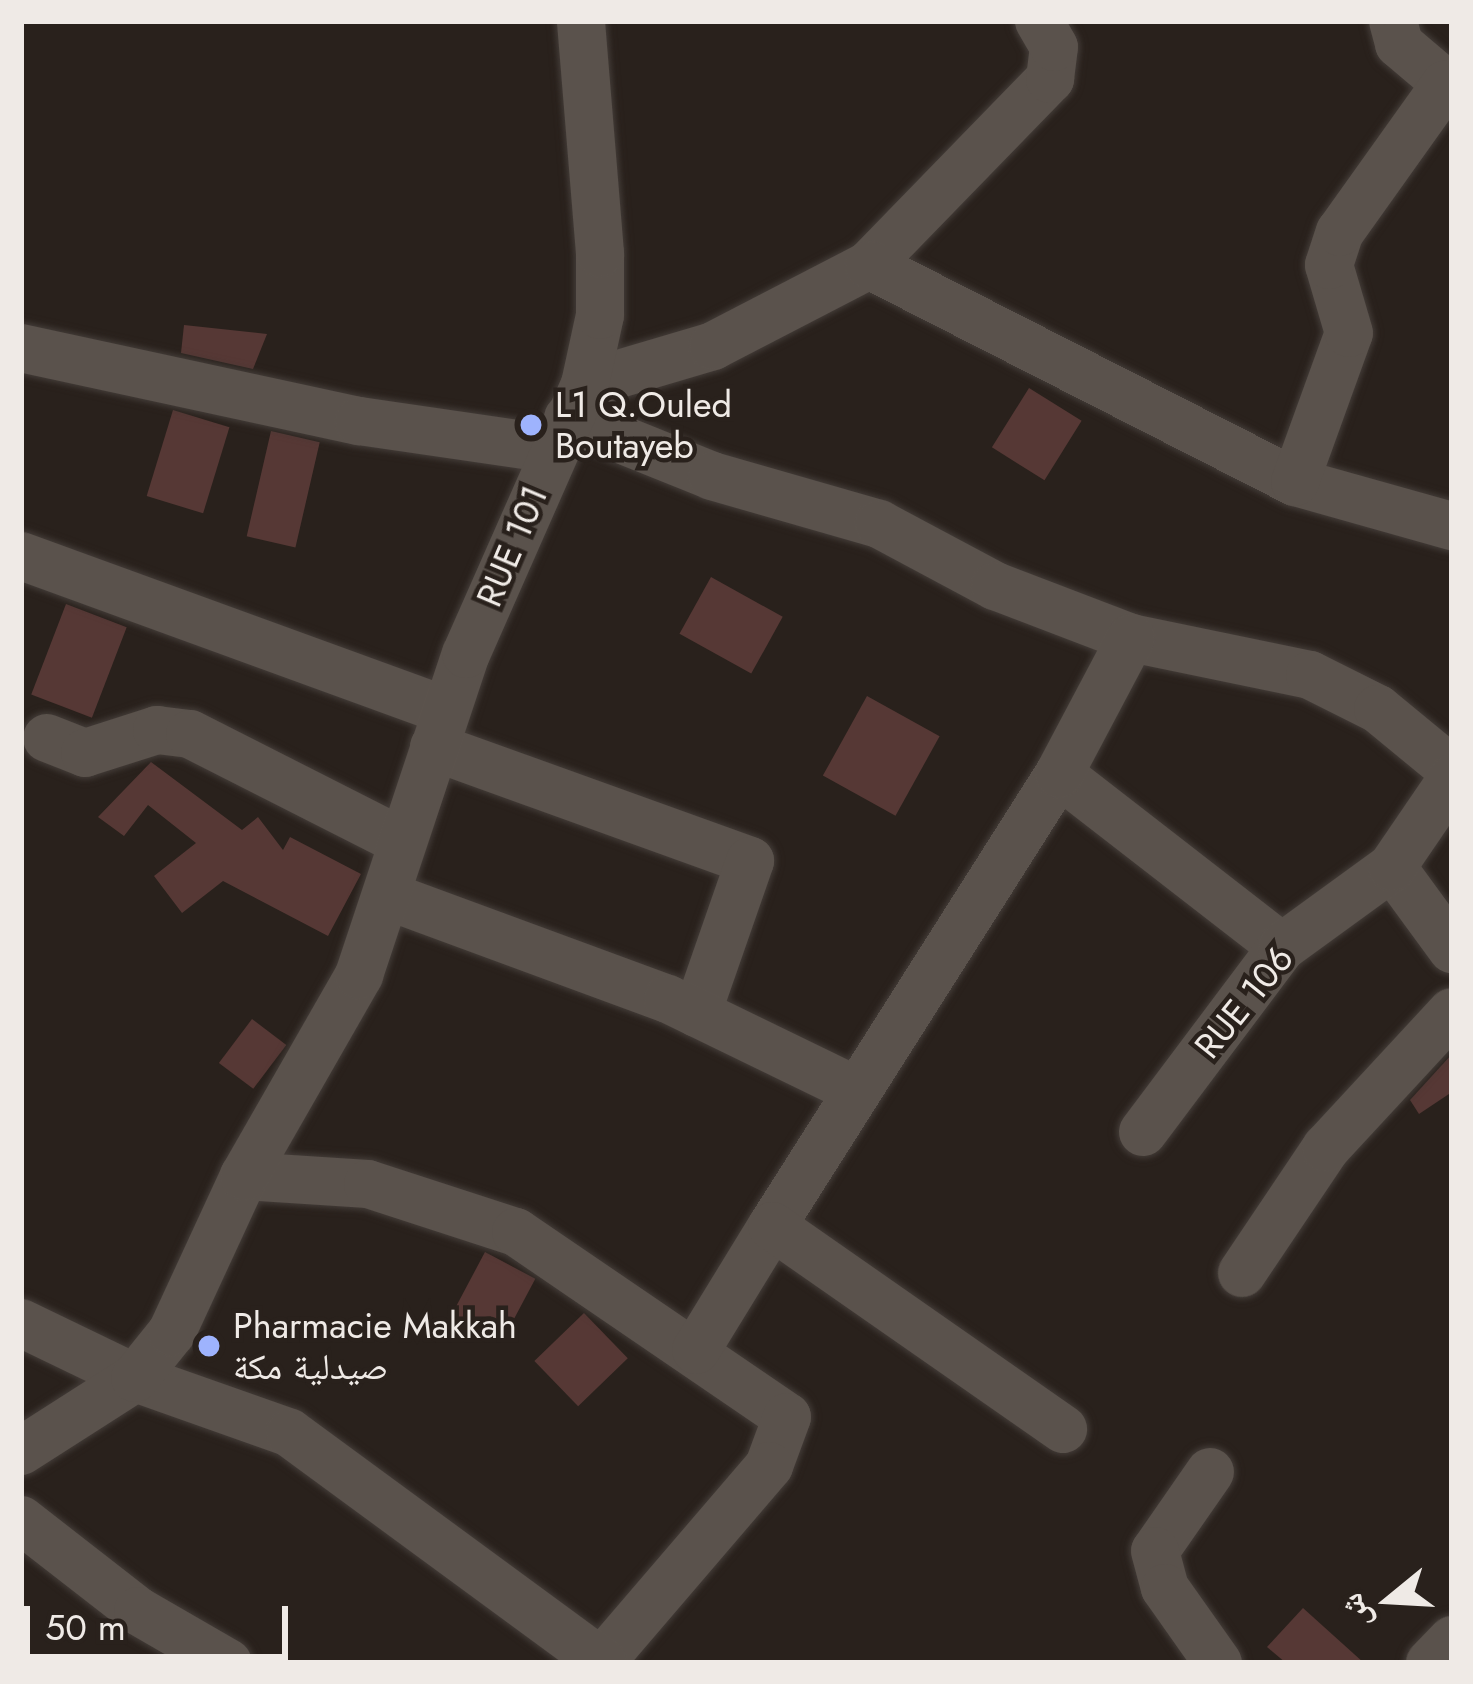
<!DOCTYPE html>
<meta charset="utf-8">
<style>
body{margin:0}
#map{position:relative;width:1473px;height:1684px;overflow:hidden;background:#29211c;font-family:Jost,"Noto Naskh Arabic",sans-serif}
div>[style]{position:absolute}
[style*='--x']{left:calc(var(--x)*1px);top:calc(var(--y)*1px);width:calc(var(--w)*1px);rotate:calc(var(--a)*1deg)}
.building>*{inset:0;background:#563835;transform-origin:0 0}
.roads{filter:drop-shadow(0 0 3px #433c38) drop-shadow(0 0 3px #433c38)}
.minor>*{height:48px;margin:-24px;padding:0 24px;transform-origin:24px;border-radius:24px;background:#5a524c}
.dots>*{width:33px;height:33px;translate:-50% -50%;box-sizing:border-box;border:6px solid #29211c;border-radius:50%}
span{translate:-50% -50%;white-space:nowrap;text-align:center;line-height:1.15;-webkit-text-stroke:9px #29211c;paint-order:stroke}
.poi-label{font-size:36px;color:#efeae6}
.left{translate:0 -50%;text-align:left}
.street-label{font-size:36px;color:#efeae6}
.frame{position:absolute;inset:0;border:24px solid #efeae6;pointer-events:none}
.north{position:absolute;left:1329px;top:1540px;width:120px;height:120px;-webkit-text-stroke:9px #29211c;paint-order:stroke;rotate:252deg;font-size:33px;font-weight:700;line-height:48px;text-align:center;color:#efeae6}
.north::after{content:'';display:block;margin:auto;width:42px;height:54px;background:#efeae6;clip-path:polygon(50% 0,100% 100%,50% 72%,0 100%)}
.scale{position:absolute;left:24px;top:1606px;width:264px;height:54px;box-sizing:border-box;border:6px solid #efeae6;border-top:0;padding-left:15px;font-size:36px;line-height:42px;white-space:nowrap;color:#efeae6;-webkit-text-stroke:9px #29211c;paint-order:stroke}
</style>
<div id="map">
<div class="building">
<div style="clip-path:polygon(184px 325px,267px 334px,253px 369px,181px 353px)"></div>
<div style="left:1029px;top:388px;width:62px;height:70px;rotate:32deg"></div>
<div style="left:173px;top:410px;width:59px;height:90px;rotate:17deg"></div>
<div style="left:271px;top:431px;width:50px;height:108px;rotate:13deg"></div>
<div style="left:711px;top:577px;width:82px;height:65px;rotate:29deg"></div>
<div style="left:66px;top:604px;width:65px;height:97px;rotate:21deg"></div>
<div style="left:867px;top:696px;width:83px;height:91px;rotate:29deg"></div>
<div style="clip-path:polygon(151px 762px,242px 830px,258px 817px,283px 850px,290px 837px,361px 874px,328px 936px,223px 881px,182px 913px,154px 876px,196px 843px,148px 805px,124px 836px,98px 817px)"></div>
<div style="left:252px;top:1019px;width:43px;height:55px;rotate:37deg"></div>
<div style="clip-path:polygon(1452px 1054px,1452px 1092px,1419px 1114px,1410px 1100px)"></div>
<div style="left:485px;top:1252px;width:57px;height:71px;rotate:28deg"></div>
<div style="left:584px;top:1313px;width:63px;height:69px;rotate:46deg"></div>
<div style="clip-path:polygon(1303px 1608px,1364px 1663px,1286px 1663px,1267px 1647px)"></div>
</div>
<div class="roads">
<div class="minor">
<div style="--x:1393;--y:21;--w:24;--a:75"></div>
<div style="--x:1399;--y:44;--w:70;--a:40.3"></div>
<div style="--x:869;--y:265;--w:260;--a:-45.8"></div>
<div style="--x:1050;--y:79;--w:32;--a:-83"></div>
<div style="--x:1054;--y:47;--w:30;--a:-120"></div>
<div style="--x:21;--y:348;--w:346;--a:12.2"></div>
<div style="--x:359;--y:421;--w:195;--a:8.3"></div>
<div style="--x:585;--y:384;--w:134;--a:-16.5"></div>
<div style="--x:713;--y:346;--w:176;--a:-27.4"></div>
<div style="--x:869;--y:265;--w:478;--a:27"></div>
<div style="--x:1295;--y:482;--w:163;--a:15.7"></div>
<div style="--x:568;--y:418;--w:155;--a:21.9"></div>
<div style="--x:712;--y:476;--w:174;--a:16"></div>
<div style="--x:879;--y:524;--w:132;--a:28.1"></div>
<div style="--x:995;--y:586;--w:146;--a:20.9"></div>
<div style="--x:1131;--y:638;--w:183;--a:11.7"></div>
<div style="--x:1310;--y:675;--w:76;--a:26.6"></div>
<div style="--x:1378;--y:709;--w:96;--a:39.5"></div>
<div style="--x:1295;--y:482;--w:158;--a:-70.1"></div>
<div style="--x:1349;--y:333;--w:71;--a:-106.4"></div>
<div style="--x:1329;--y:265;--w:35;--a:-72"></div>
<div style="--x:1340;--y:232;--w:181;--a:-54.5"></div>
<div style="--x:21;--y:556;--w:452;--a:20"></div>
<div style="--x:47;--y:738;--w:41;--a:21.5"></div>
<div style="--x:85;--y:753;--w:76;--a:-17.7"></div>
<div style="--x:157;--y:730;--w:33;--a:7"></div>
<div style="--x:190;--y:734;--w:237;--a:26.9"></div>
<div style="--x:434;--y:747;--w:336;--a:19.8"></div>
<div style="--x:750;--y:861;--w:161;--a:109.2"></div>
<div style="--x:1059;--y:774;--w:282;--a:37.8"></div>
<div style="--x:1392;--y:867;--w:102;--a:53.8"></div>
<div style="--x:388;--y:896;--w:298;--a:20.2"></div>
<div style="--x:668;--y:999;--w:206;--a:25.9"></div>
<div style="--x:1143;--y:1132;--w:231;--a:-53.1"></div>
<div style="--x:1282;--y:947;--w:136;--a:-36"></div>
<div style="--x:1392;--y:867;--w:107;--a:-55.7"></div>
<div style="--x:244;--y:1176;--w:124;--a:3.7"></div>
<div style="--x:368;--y:1184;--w:156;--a:18"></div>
<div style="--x:516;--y:1232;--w:328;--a:34.3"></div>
<div style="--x:787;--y:1417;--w:52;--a:110.2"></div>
<div style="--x:769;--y:1466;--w:258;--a:130.6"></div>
<div style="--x:772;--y:1226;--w:535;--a:-57.59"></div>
<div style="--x:1059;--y:774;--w:154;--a:-62.1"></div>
<div style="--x:1242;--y:1273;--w:151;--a:-56.1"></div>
<div style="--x:1326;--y:1148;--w:185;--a:-47.2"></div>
<div style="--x:21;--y:1323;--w:127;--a:25.8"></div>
<div style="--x:135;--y:1378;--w:164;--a:19.5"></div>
<div style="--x:290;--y:1433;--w:388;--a:36.3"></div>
<div style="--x:696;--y:1350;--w:145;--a:-58.5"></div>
<div style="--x:772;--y:1226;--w:355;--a:34.9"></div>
<div style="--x:21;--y:1451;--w:135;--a:-32.6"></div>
<div style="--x:135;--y:1378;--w:59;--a:-51.2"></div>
<div style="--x:172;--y:1332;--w:172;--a:-65.2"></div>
<div style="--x:244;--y:1176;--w:232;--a:-60.2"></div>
<div style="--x:359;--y:975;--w:338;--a:-71.6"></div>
<div style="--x:466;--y:654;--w:295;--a:-66.2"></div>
<div style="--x:585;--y:384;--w:71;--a:-77.7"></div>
<div style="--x:600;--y:315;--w:62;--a:-90"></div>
<div style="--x:600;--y:253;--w:233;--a:-94.7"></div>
<div style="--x:1210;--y:1472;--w:96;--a:124.8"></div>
<div style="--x:1155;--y:1551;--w:38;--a:75"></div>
<div style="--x:1165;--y:1588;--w:92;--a:54.8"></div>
<div style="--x:21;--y:1520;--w:148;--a:37.9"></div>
<div style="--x:138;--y:1611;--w:104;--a:30"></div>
<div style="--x:1430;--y:1663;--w:32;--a:-46"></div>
</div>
</div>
<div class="dots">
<div style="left:531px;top:425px;background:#9eb3fd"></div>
<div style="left:209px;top:1346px;background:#9eb3fd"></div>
</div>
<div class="poi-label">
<span class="left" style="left:555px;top:425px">L1 Q.Ouled<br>Boutayeb</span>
<span class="left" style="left:233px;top:1346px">Pharmacie Makkah<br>صيدلية مكة</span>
</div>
<div class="street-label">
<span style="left:512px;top:546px;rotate:-67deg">RUE 101</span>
<span style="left:1244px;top:1002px;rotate:-51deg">RUE 106</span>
</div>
<div class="frame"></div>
<div class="north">ش</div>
<div class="scale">50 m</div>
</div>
